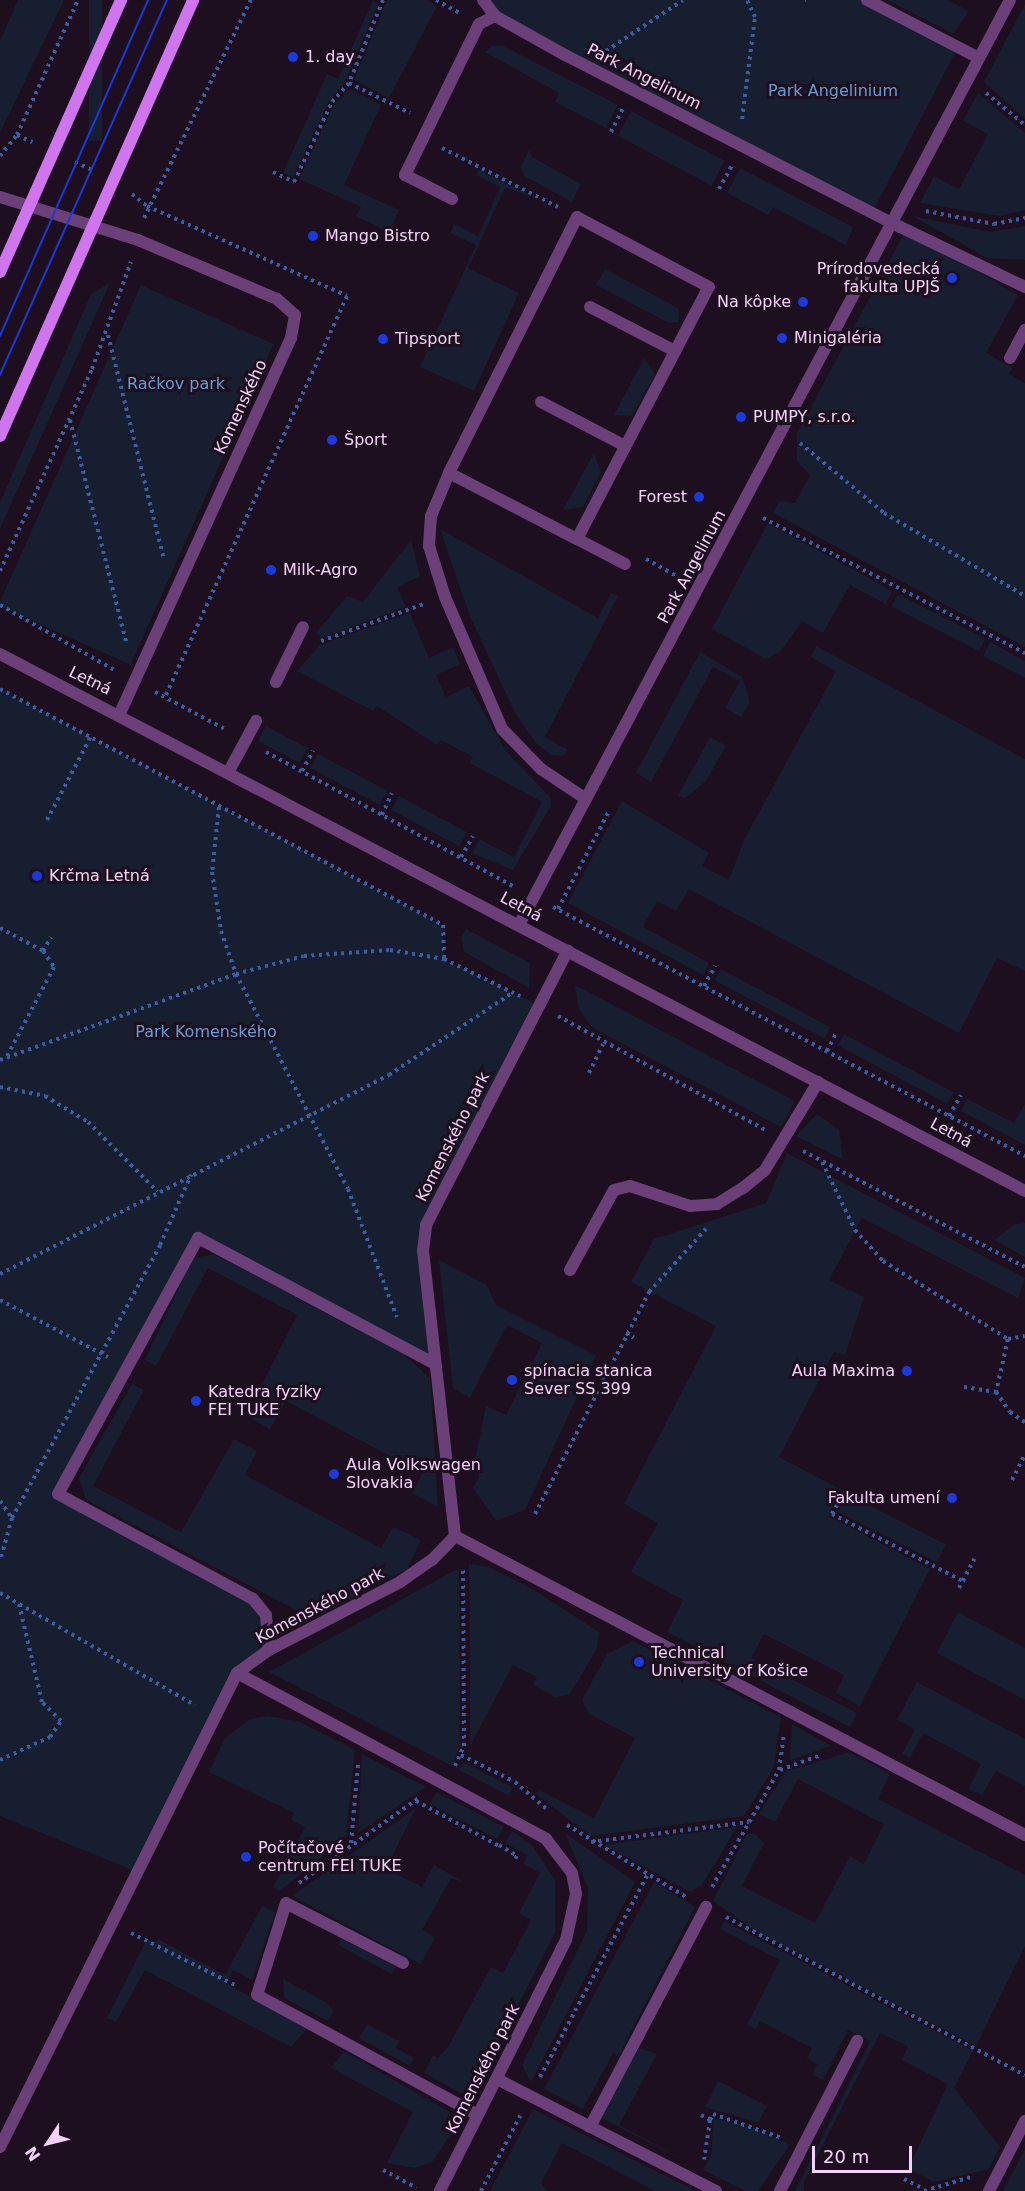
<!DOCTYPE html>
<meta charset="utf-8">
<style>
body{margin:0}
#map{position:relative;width:1025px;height:2191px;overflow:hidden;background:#1d0f1f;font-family:"DejaVu Sans",sans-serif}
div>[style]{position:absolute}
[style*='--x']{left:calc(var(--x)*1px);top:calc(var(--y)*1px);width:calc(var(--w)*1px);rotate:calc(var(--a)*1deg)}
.green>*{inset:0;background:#161e2f;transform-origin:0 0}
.path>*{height:4px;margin-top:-2px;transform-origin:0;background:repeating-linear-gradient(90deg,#3b5da4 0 3px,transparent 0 7.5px)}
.lane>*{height:12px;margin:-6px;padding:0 6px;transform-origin:6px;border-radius:6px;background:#6b3f78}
.street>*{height:12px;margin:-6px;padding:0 6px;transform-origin:6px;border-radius:6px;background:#6b3f78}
.secondary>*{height:12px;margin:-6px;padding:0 6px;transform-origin:6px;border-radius:6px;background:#d174ef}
.tram>*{height:1.5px;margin:-0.75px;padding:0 0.75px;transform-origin:0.75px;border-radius:0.75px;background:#1a3ade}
.dots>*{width:16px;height:16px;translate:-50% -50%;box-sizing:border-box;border:3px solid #1d0f1f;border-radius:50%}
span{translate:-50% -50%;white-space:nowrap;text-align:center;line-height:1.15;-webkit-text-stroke:6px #1d0f1f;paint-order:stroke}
.poi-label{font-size:16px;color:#f4d2fa}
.left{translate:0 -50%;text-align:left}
.right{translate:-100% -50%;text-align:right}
.street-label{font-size:16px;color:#f4d2fa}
.park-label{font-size:16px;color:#679dd1}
.north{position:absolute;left:18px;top:2113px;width:60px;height:60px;-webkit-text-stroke:4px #1d0f1f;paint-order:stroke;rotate:235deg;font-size:16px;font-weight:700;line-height:24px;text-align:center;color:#f4d2fa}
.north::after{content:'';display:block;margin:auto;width:21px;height:27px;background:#f4d2fa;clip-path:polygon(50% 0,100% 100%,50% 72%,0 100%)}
.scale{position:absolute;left:812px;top:2146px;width:100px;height:27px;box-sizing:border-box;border:3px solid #f4d2fa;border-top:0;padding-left:8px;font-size:18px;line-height:21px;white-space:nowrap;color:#f4d2fa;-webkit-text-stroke:4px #1d0f1f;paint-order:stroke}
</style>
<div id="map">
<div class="green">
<div style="clip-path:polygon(18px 0,64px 0,0 133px,0 41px)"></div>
<div style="left:89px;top:0;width:13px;height:141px"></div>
<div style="clip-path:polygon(373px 0,378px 4px,344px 84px,329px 101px,293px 177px,283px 173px,327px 74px,338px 79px)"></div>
<div style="clip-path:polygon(387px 0,427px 0,437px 6px,389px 98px,354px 80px)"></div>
<div style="clip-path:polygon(483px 0,867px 0,958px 47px,872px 213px,495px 16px)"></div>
<div style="clip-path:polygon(887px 0,947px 0,969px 11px,953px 34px)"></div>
<div style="clip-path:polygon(1025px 4px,1025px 119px,984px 82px)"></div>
<div style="clip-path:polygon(492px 46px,503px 46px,618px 105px,606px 128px,555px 102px,559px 93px,485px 52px)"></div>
<div style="clip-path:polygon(350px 89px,381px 105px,344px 185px,399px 210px,389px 232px,356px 216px,361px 207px,299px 179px,334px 105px)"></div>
<div style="clip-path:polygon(978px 93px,1025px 133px,1025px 210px,999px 216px,920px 203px,934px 176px,959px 189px,988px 134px,963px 121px)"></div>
<div style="left:631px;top:111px;width:106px;height:28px;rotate:28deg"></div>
<div style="clip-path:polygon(529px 150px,532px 157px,581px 184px,572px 202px,524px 176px,521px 166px)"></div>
<div style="clip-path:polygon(740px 168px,853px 227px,846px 245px,773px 207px,768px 215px,727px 193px)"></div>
<div style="clip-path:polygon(479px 170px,536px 198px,505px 188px,468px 268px,519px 293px,474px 391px,420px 367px,476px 245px,450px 233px,454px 224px,478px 236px,500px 187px,476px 175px)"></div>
<div style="clip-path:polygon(913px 216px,990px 232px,1025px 226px,1025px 260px,987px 258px)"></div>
<div style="clip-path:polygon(906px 230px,1018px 295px,986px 353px,1012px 368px,1009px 374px,1025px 383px,1025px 647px,773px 513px,779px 501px,795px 503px,810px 475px,797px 461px,797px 433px)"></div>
<div style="clip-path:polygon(605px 269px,678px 308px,679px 322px,669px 323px,596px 285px)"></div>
<div style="clip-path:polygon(110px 283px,106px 292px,0 529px,0 502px,91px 294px)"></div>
<div style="left:141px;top:285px;width:145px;height:351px;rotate:24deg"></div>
<div style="clip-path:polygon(644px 358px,655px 374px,632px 416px,614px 415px)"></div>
<div style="clip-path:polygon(594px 453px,601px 473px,583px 507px,563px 510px)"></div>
<div style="clip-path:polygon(768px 523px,892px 591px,886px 604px,850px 585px,823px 633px,802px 621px,780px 652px,766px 659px,712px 629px)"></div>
<div style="clip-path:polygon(440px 529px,598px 618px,611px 593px,618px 596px,545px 737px,568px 750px,563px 756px,551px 755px,537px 744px,515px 713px,469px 614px)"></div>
<div style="clip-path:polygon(411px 540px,420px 576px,397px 587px,406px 607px,322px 638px,316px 633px,347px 596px,363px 602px)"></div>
<div style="left:898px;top:594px;width:98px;height:14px;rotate:27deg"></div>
<div style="clip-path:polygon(410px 613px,429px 658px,453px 647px,460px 664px,436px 675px,446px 697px,469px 686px,505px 750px,550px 797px,551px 806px,513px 870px,472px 853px,479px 839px,514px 857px,542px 802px,470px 763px,473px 757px,441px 740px,437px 745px,377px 706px,373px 711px,297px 671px,320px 645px)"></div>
<div style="clip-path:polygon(990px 642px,1025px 661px,1025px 678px,983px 656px)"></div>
<div style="clip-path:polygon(816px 646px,1025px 759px,1025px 971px,997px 958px,959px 1033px,689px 889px,676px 911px,657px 901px,643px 927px,709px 963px,703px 975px,568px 903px,622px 801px,709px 853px,702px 866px,729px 880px,744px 840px,836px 671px,811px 657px)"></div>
<div style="clip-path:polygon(700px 652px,742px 677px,750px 702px,741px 717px,725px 708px,740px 681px,713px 667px,651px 782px,636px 773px)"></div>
<div style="clip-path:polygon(0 689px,443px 925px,444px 959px,540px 1006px,426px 1225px,435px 1364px,198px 1238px,58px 1494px,260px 1605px,269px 1650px,237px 1673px,133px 1880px,130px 1869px,0 1816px)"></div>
<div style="left:266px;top:726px;width:47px;height:17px;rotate:28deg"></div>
<div style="clip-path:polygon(710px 737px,726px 746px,706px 781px,686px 798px,678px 796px)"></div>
<div style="left:318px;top:754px;width:78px;height:16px;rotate:28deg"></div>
<div style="left:399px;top:796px;width:77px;height:16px;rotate:28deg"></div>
<div style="clip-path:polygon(466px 929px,530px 963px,529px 988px,464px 952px,461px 938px)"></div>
<div style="left:721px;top:969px;width:124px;height:13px;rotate:28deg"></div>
<div style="clip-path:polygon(575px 985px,795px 1101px,781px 1127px,593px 1028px,579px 1010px)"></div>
<div style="left:844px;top:1034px;width:124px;height:13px;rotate:28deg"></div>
<div style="clip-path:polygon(967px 1099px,1014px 1123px,1025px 1104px,1025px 1145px,961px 1111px)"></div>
<div style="clip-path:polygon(817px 1114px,839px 1130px,843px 1160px,796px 1136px)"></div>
<div style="clip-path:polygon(787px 1153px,1025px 1278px,1018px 1298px,862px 1218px,829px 1280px,864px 1297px,845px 1355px,834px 1352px,779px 1457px,842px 1490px,828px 1516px,930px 1569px,860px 1706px,836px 1693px,844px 1675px,764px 1634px,751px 1658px,857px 1713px,850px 1727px,667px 1632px,683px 1600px,631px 1572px,658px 1523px,624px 1504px,716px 1326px,631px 1282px,654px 1239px,766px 1203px)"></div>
<div style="clip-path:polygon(1025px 1223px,1025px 1257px,994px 1240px,1015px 1224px)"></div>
<div style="clip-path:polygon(214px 1254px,403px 1354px,430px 1378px,438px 1507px,412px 1493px,422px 1473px,286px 1401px,270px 1429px,246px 1416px,297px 1315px,208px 1268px,156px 1366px,145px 1360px,193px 1258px)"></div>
<div style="clip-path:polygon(439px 1260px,487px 1285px,496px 1305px,596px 1355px,525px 1510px,496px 1521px,473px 1488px,479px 1477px,476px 1455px,486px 1406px,506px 1415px,542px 1343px,507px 1325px,470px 1398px,453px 1388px)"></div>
<div style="clip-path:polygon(132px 1384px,144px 1390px,93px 1486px,181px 1532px,234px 1439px,257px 1451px,245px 1475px,381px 1548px,393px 1527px,421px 1540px,407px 1569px,313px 1619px,86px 1500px,79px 1478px)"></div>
<div style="left:847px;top:1494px;width:111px;height:20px;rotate:27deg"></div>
<div style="clip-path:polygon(469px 1564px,489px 1567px,531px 1588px,599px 1632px,597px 1649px,569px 1695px,555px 1697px,533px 1685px,537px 1677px,513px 1665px,470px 1746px)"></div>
<div style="clip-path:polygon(459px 1568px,460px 1744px,452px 1766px,269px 1672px)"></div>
<div style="clip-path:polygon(958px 1612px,1025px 1648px,1025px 1700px,937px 1653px)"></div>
<div style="clip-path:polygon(633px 1641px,781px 1717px,773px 1769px,744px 1816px,591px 1836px,535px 1793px,541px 1791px,594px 1818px,635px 1738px,589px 1714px,582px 1700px,607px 1654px)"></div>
<div style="clip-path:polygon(917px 1682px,1025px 1739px,1025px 1786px,996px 1771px,982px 1795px,968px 1789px,981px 1764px,923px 1733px,910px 1758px,902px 1754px,915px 1729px,897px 1720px)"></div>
<div style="clip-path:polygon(268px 1716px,298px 1721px,355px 1750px,346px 1837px,280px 1891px,273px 1887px,305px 1827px,291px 1820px,294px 1813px,209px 1772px,225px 1738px,250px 1719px)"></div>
<div style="clip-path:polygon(792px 1724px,831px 1746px,790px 1760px)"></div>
<div style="clip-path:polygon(849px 1752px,890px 1774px,878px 1799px,1025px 1875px,1025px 1946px,976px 2046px,759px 1933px,713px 1901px,747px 1834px,755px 1834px,764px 1843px,742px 1886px,815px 1923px,850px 1856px,864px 1864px,884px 1824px,798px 1779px,775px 1822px,759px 1814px,785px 1772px)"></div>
<div style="clip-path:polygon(362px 1754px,426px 1787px,358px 1833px)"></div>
<div style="left:463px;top:1762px;width:56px;height:9px;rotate:27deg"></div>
<div style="left:436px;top:1792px;width:76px;height:14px;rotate:27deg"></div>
<div style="clip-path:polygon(416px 1808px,386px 1869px,422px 1887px,434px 1865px,464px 1882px,451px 1878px,422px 1930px,435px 1937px,421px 1964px,292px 1896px)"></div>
<div style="clip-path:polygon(737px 1827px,702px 1885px,690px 1892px,604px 1845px)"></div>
<div style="clip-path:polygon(512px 1831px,533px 1846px,555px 1880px,555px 1933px,475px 2089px,462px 2094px,424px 2073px,433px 2055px,438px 2058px,448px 2047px,491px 1967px,503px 1973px,531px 1920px,519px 1913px,540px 1873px,523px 1864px,527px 1855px,505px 1843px)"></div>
<div style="clip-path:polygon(565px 1833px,635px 1882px,531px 2082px,522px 2065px,587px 1931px,588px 1888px)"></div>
<div style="clip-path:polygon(654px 1882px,695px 1907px,619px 2055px,613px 2053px,583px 2109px,544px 2089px)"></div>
<div style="clip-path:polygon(262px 1906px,275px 1912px,252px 1980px,233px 1970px,226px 1983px,307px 2029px,291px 2047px,145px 1970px,116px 2022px,107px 2018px,147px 1939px,156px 1944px,158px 1939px,225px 1975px)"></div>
<div style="clip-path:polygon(724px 1921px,973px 2051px,954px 2088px,1000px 2147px,989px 2169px,934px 2182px,908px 2169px,948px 2084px,902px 2060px,908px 2046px,880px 2033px,804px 2182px,804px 2191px,795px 2191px,870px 2041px,848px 2030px,823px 2080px,813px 2075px,817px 2064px,807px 2059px,812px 2048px,760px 2021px,756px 2029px,747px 2025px,780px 1960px,720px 1929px)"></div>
<div style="clip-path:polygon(341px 1939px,396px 1967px,392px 1974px,338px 1945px)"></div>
<div style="clip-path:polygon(283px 1979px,327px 2003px,334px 2011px,328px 2021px,284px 1998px)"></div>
<div style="clip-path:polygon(367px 2024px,399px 2041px,396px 2048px,414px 2058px,410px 2066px,359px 2038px)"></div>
<div style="clip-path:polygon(639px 2048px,657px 2054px,619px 2125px,697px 2167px,600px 2117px)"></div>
<div style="clip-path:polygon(344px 2051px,455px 2115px,458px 2124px,432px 2162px,414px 2168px,387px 2163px,413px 2112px,331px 2068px)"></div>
<div style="clip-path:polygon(718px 2081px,767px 2106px,758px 2123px,705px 2107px)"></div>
<div style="clip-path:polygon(533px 2109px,696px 2191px,655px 2191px,562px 2143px,541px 2183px,548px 2191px,490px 2191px)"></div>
<div style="clip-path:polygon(714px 2118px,755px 2128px,790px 2145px,758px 2191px,745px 2191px,703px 2170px,711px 2155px)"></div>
<div style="clip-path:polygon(1025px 2149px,1025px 2191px,1003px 2191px)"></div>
</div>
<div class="path">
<div style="--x:383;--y:0;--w:90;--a:112.3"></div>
<div style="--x:349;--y:83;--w:68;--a:26.2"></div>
<div style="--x:436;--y:0;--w:26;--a:29"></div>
<div style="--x:805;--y:0;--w:1;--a:0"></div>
<div style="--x:606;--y:51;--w:92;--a:-33.5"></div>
<div style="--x:986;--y:93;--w:50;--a:39.4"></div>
<div style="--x:742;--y:119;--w:103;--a:-82.7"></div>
<div style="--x:755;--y:17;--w:19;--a:-115"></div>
<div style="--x:611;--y:132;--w:27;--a:-63"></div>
<div style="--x:17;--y:135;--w:17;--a:25"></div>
<div style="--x:442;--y:148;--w:130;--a:27"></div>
<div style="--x:0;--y:156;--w:27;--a:-51"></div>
<div style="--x:17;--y:135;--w:148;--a:-65.7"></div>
<div style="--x:75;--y:162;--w:19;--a:25"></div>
<div style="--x:273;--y:172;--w:23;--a:25"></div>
<div style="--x:294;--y:182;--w:89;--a:-64.6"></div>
<div style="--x:332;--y:102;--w:25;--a:-48"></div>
<div style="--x:719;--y:189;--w:26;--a:-61"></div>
<div style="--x:132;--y:194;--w:19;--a:39"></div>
<div style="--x:147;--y:206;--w:219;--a:24.2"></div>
<div style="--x:347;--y:296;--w:440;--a:114.4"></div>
<div style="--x:926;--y:211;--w:69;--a:10.8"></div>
<div style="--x:994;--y:224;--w:32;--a:-11"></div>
<div style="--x:144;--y:218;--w:243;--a:-63.9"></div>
<div style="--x:108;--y:335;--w:232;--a:76"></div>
<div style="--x:70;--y:420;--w:229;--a:75.8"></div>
<div style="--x:800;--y:443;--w:109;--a:39.8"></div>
<div style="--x:884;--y:513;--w:164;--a:30.5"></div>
<div style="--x:763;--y:518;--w:295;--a:27.3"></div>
<div style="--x:646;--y:559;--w:38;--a:29"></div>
<div style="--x:0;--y:571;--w:222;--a:-65.5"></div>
<div style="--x:92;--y:369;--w:114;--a:-70"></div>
<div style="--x:0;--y:605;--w:133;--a:29.6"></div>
<div style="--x:321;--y:641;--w:109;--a:-19.8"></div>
<div style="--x:0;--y:689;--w:502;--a:28.05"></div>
<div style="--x:443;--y:925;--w:34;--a:88"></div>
<div style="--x:444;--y:959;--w:85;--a:26"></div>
<div style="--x:155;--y:692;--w:79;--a:27.9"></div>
<div style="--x:266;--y:752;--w:283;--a:28.5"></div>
<div style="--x:302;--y:771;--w:23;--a:-61"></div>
<div style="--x:219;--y:807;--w:65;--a:96.1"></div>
<div style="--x:212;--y:872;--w:60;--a:81.3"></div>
<div style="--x:221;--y:931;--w:46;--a:70.8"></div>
<div style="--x:236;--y:974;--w:242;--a:62.5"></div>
<div style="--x:348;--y:1189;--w:137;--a:69.1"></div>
<div style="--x:382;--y:815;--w:24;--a:-66"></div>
<div style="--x:47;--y:820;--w:93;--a:-62.3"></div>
<div style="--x:461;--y:857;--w:24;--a:-60"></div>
<div style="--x:553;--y:907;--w:534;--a:27.81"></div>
<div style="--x:558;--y:909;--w:110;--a:-62.5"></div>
<div style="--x:0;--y:928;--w:49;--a:28.1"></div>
<div style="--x:43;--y:951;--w:19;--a:55"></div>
<div style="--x:54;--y:967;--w:101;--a:117.8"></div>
<div style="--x:43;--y:951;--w:16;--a:-60"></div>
<div style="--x:704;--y:986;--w:23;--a:-61"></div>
<div style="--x:558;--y:1016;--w:236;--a:28.8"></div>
<div style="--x:827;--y:1051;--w:22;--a:-63"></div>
<div style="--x:0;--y:1060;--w:251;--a:-20"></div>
<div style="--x:236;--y:974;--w:70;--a:-14.8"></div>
<div style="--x:304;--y:956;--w:86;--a:-4"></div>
<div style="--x:390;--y:950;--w:55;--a:9.5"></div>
<div style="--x:589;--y:1073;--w:32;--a:-64"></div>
<div style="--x:0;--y:1087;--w:46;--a:11.3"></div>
<div style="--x:45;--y:1096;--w:50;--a:31.2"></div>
<div style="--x:88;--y:1122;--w:98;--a:45"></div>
<div style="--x:949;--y:1116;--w:24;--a:-60"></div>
<div style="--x:803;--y:1151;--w:250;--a:27.6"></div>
<div style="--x:822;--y:1162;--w:76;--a:64.1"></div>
<div style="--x:855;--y:1230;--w:42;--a:47.9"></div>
<div style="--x:883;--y:1261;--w:147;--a:32"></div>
<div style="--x:1008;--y:1339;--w:54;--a:102.8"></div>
<div style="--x:996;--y:1392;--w:24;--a:55"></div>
<div style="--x:1010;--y:1412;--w:18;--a:34"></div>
<div style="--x:0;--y:1274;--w:437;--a:-27.1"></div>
<div style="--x:389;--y:1075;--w:148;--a:-33.7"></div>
<div style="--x:0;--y:1300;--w:122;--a:27.8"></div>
<div style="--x:626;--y:1333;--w:9;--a:32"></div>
<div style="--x:1008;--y:1339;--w:17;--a:-10"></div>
<div style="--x:964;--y:1387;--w:32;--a:9"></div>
<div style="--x:1012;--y:1480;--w:29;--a:-63"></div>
<div style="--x:845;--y:1492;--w:26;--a:121"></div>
<div style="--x:832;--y:1514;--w:147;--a:27.1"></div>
<div style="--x:963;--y:1581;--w:25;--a:-63"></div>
<div style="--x:0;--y:1501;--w:21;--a:55"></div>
<div style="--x:12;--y:1518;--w:45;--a:105.6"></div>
<div style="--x:535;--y:1514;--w:250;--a:-62.8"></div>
<div style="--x:649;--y:1292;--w:85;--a:-47.9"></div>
<div style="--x:12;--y:1518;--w:311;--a:-61.5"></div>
<div style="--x:160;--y:1245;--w:77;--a:-66.1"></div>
<div style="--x:959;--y:1588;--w:8;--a:-60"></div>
<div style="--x:0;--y:1593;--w:225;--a:29.9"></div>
<div style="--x:461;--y:1755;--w:60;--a:26.6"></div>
<div style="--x:515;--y:1782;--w:45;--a:40.5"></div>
<div style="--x:0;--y:1760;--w:55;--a:-24.7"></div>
<div style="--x:50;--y:1737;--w:19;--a:-55"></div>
<div style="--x:61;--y:1721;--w:27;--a:-135"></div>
<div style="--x:42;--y:1702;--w:101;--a:-103.2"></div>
<div style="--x:455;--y:1766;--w:22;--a:-66"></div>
<div style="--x:464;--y:1746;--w:180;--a:-90.3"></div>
<div style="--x:780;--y:1770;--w:44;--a:-20.1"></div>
<div style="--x:416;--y:1801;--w:94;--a:28.5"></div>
<div style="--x:567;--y:1825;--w:139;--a:31.2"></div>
<div style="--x:591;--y:1842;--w:159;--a:-7.2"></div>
<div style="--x:351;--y:1843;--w:79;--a:-84.9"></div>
<div style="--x:499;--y:1845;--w:21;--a:31"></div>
<div style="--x:517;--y:1856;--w:4;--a:124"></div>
<div style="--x:299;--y:1883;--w:148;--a:-35.4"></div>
<div style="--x:712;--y:1887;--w:135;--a:-60.2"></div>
<div style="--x:779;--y:1770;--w:37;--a:-82"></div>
<div style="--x:726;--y:1917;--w:338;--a:27.9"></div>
<div style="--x:131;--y:1933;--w:119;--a:26.6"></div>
<div style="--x:540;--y:2077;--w:228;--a:-62"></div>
<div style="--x:701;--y:2115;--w:10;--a:29"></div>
<div style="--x:710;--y:2120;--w:40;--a:98.5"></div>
<div style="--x:710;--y:2120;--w:7;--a:-63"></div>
<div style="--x:713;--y:2114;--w:73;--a:19.2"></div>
<div style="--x:383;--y:2170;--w:38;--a:28"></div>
<div style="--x:904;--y:2179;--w:20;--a:27"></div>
<div style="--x:481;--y:2191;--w:85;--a:-62.5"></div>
<div style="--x:924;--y:2191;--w:49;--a:-16.6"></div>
</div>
<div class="lane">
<div style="--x:452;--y:199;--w:53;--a:-152.9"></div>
<div style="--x:405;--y:175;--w:168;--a:-63.9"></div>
<div style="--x:479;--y:24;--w:18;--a:-27"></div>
<div style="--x:892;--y:223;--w:148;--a:25.7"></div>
<div style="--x:590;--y:307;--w:96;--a:27.4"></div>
<div style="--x:1010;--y:358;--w:32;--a:-62"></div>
<div style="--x:541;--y:402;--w:95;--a:27.6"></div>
<div style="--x:449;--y:473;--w:144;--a:27.3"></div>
<div style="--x:577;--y:539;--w:284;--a:-62.4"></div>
<div style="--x:709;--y:287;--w:149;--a:-152.1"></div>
<div style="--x:577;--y:217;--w:286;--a:116.6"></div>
<div style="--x:449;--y:473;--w:47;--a:112.7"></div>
<div style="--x:431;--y:516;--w:30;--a:94"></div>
<div style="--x:429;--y:546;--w:53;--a:72.6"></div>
<div style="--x:445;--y:597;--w:144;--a:66.6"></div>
<div style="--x:502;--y:729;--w:56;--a:45.7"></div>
<div style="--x:541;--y:769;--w:54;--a:33.7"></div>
<div style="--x:577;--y:539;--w:54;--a:27.5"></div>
<div style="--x:276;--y:682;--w:61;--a:-63.9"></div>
<div style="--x:229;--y:771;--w:57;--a:-61.6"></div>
<div style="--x:570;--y:1270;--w:91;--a:-61.2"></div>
<div style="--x:614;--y:1190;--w:16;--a:-14"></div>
<div style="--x:630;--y:1186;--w:63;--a:18.4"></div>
<div style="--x:690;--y:1206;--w:27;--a:-4"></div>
<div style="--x:717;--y:1204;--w:31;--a:-32"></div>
<div style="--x:743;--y:1188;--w:28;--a:-39"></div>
<div style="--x:765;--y:1170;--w:103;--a:-58.9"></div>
<div style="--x:455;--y:1536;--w:644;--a:27.68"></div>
<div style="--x:269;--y:1650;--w:35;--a:-95"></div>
<div style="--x:266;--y:1615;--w:21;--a:-129"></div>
<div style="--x:253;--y:1599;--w:221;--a:-151.7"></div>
<div style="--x:58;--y:1494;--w:292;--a:-61.3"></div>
<div style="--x:198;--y:1238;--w:268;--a:28"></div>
<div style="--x:237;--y:1673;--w:351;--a:28.2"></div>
<div style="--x:546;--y:1839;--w:43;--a:52.6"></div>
<div style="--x:572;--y:1873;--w:21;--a:79"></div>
<div style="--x:576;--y:1894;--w:47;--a:102.3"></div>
<div style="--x:566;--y:1940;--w:281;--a:116.7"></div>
<div style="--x:403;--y:1963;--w:131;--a:-152.9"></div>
<div style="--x:286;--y:1903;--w:96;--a:107.5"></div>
<div style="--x:257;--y:1995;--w:251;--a:28.5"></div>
<div style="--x:497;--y:2079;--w:246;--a:27.1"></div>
<div style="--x:590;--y:2127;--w:249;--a:-62.2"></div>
<div style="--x:0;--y:2147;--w:530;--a:-63.43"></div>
<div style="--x:237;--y:1673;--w:39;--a:-36"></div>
<div style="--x:269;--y:1650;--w:148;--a:-27.4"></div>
<div style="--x:400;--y:1582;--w:39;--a:-35"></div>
<div style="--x:432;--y:1560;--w:33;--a:-46"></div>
<div style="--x:455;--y:1536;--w:287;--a:-96.4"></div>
<div style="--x:423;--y:1251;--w:26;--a:-83"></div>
<div style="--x:426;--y:1225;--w:309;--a:-62.7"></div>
<div style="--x:780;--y:2191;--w:169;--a:-62.8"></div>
<div style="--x:989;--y:2191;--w:79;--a:-62.8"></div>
</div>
<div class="street">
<div style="--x:483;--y:0;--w:20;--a:53"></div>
<div style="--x:495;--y:16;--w:80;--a:29.1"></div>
<div style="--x:565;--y:55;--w:368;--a:27.2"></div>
<div style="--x:867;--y:0;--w:126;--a:27.4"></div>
<div style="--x:0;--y:197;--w:145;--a:17.3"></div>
<div style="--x:138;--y:240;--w:151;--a:23"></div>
<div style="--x:277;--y:299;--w:24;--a:42"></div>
<div style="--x:295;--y:315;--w:23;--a:100"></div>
<div style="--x:291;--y:338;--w:413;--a:114.5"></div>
<div style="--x:0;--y:654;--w:1157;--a:27.65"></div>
<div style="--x:519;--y:925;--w:1047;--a:-62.04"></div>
</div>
<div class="secondary">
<div style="--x:0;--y:272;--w:298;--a:-66"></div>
<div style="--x:0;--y:436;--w:477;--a:-66.1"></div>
</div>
<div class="tram">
<div style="--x:0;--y:336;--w:367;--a:-66.2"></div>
<div style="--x:0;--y:375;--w:411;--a:-66"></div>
</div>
<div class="dots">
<div style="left:293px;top:57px;background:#1a3ade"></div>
<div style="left:313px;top:236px;background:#1a3ade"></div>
<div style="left:952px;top:278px;background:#1a3ade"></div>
<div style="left:803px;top:302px;background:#1a3ade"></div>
<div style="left:782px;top:338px;background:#1a3ade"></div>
<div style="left:383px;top:339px;background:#1a3ade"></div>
<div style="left:741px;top:417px;background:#1a3ade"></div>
<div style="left:332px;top:440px;background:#1a3ade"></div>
<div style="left:699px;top:497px;background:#1a3ade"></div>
<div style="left:271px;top:570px;background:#1a3ade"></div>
<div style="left:37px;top:876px;background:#1a3ade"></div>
<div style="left:907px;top:1371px;background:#1a3ade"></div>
<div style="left:512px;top:1380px;background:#1a3ade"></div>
<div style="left:196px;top:1401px;background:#1a3ade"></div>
<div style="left:334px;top:1474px;background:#1a3ade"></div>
<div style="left:952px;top:1498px;background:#1a3ade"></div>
<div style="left:639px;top:1662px;background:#1a3ade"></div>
<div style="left:246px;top:1857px;background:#1a3ade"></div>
</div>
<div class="poi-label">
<span class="left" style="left:305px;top:57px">1. day</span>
<span class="left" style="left:325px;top:236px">Mango Bistro</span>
<span class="right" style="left:940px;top:278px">Prírodovedecká<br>fakulta UPJŠ</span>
<span class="right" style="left:791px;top:302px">Na kôpke</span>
<span class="left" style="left:794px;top:338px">Minigaléria</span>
<span class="left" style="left:395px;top:339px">Tipsport</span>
<span class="left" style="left:753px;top:417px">PUMPY, s.r.o.</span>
<span class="left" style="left:344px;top:440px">Šport</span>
<span class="right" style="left:687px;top:497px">Forest</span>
<span class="left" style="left:283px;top:570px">Milk-Agro</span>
<span class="left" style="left:49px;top:876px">Krčma Letná</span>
<span class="left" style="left:524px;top:1380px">spínacia stanica<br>Sever SS 399</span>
<span class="right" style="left:895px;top:1371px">Aula Maxima</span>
<span class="left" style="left:208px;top:1401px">Katedra fyziky<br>FEI TUKE</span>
<span class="left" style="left:346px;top:1474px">Aula Volkswagen<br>Slovakia</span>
<span class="right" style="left:940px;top:1498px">Fakulta umení</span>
<span class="left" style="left:651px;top:1662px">Technical<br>University of Košice</span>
<span class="left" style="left:258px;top:1857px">Počítačové<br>centrum FEI TUKE</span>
</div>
<div class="street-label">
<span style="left:644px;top:77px;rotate:27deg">Park Angelinum</span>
<span style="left:241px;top:407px;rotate:-65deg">Komenského</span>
<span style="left:692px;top:567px;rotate:-62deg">Park Angelinum</span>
<span style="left:90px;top:681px;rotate:26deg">Letná</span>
<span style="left:521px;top:907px;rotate:28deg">Letná</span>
<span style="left:951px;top:1133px;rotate:28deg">Letná</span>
<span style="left:453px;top:1137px;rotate:-63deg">Komenského park</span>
<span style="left:320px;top:1606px;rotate:-28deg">Komenského park</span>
<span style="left:483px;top:2069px;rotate:-63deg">Komenského park</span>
</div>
<div class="park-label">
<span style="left:833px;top:91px">Park Angelinium</span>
<span style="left:176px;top:384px">Račkov park</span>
<span style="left:206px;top:1032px">Park Komenského</span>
</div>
<div class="north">N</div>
<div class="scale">20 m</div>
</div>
